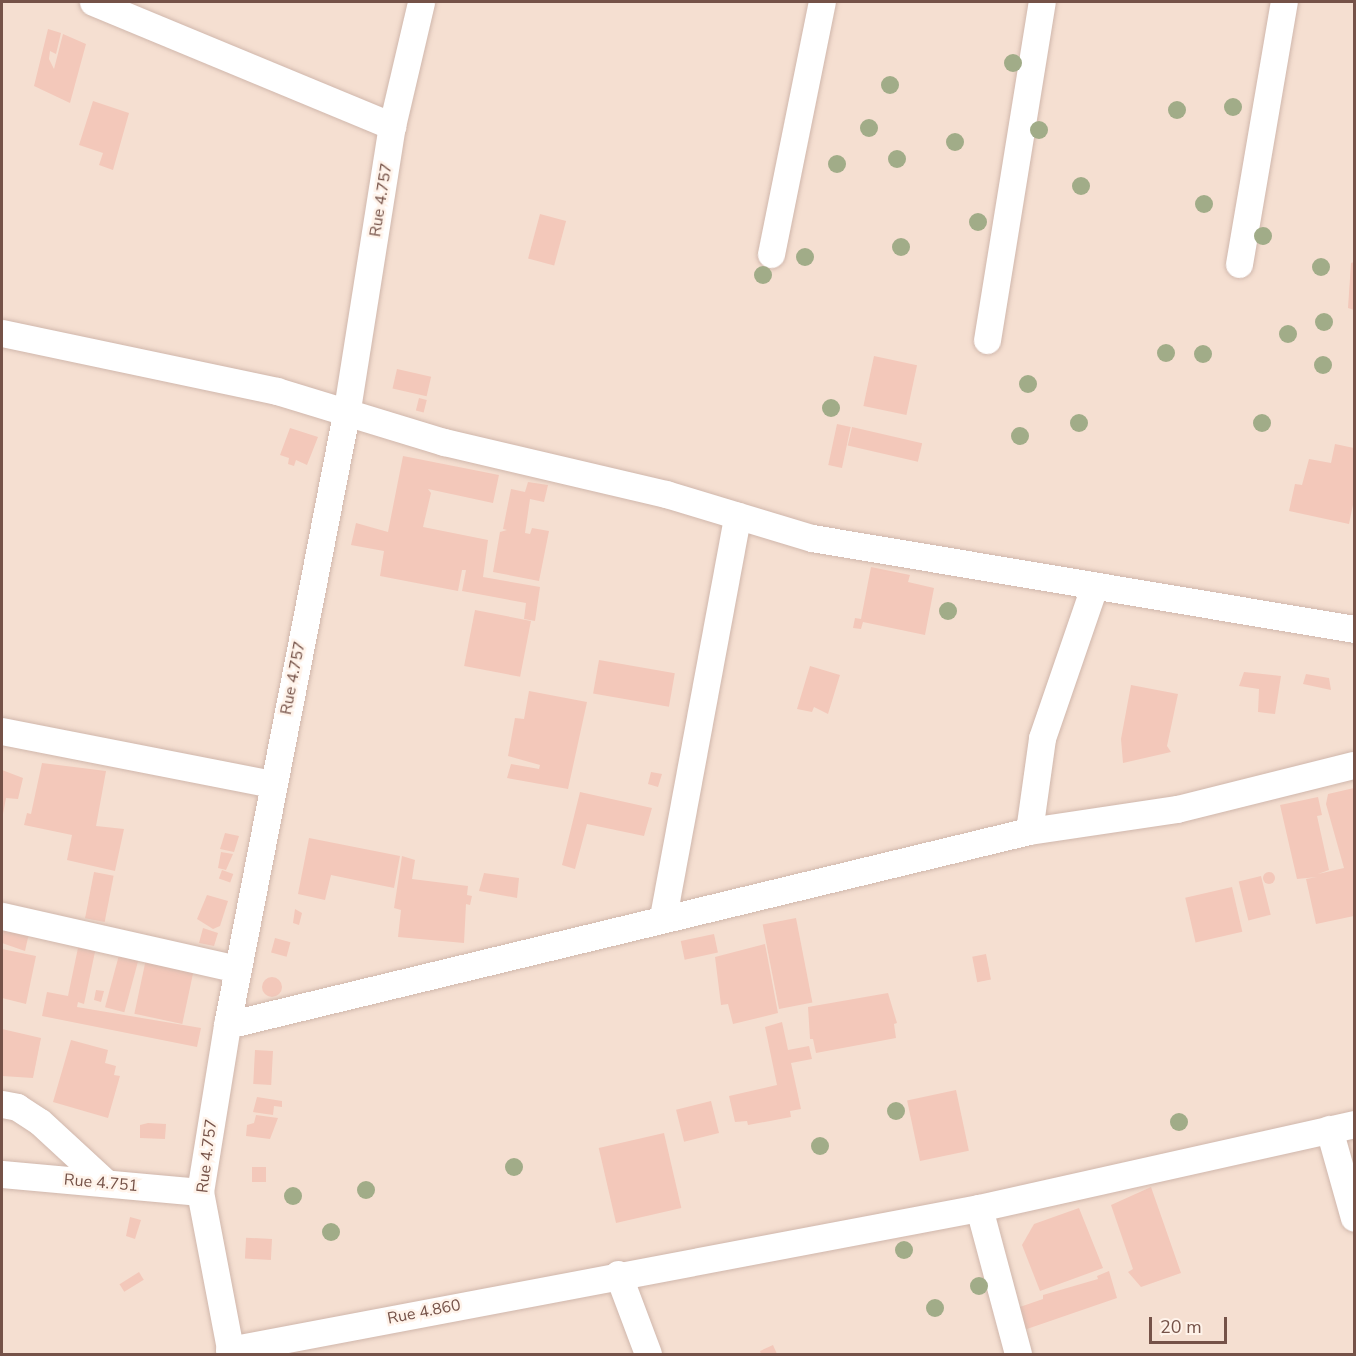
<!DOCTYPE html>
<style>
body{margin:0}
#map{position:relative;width:1356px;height:1356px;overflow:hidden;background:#fdefe3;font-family:"Nunito Sans",sans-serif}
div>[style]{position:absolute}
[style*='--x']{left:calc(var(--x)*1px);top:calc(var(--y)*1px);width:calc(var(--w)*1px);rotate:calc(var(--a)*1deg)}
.residential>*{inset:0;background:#f5dfd1;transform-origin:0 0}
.building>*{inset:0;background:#f3c8ba;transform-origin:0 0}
.round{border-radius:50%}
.roads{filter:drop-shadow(0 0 2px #d0b7ac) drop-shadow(0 0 2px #d0b7ac)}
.street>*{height:27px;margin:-13.5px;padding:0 13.5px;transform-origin:13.5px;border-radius:13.5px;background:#fff}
.trees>*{width:18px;height:18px;margin:-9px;border-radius:50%;background:#a1ac88}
span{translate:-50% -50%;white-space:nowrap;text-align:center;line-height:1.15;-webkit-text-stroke:5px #fff3ea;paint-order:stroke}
.street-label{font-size:16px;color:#755248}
.frame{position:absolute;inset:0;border:3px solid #755248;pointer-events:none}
.scale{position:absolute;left:1149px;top:1317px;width:78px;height:27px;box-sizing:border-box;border:3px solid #755248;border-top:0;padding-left:8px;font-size:18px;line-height:21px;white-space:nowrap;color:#755248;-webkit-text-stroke:4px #fff3ea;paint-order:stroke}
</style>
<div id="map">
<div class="residential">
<div style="left:2px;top:2px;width:1352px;height:1352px"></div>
</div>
<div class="building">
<div style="clip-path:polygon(48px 29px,61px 33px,56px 54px,50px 51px,49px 59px,54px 69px,63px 34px,86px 44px,70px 103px,34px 86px)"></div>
<div style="clip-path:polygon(93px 101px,129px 113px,113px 170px,99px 165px,103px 153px,79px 145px)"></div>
<div style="left:540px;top:214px;width:27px;height:46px;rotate:15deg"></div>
<div style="clip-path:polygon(1354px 262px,1354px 310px,1348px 308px,1351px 263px)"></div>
<div style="left:874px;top:356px;width:44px;height:51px;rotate:12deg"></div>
<div style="left:397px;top:369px;width:35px;height:20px;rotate:13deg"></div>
<div style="left:419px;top:398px;width:8px;height:13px;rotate:14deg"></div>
<div style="left:837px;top:424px;width:14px;height:42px;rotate:12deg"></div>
<div style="left:852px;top:427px;width:72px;height:19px;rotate:13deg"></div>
<div style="clip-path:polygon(290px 428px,318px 437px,307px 465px,296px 460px,294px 466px,288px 464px,289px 458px,280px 455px)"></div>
<div style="clip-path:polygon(1335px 444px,1354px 448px,1354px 500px,1349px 524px,1289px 511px,1295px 484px,1302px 485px,1309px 459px,1331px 463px)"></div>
<div style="clip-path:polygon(403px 456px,499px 475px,493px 503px,428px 489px,431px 493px,423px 527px,488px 540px,483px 577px,540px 587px,535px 621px,524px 619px,526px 603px,462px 591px,466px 570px,462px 570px,458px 591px,380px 576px,384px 551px,351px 545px,356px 523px,388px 532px)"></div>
<div style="clip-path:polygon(528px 482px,548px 485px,544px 502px,530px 499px,525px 533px,530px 534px,532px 528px,549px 531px,539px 581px,493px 572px,500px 532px,507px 530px,503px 529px,511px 489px,525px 492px)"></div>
<div style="clip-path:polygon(871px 567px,910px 575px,908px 582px,934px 588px,925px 635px,863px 622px,861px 629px,853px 628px,855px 618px,861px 619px)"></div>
<div style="left:475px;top:610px;width:57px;height:57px;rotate:11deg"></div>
<div style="left:599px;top:660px;width:77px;height:34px;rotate:10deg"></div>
<div style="clip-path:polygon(810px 666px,840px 675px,828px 714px,814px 707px,812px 712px,797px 709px)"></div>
<div style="clip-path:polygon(1244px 672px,1281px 676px,1275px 714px,1258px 712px,1259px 689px,1239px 686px)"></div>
<div style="clip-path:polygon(1306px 674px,1329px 678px,1331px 690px,1303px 684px)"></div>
<div style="clip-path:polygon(1131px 685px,1178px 694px,1167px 746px,1171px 752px,1123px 763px,1121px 739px)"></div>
<div style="clip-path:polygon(529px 691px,587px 702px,568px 789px,507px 778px,511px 764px,539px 769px,540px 765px,508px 756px,515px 718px,524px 719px)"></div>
<div style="clip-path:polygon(42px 763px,106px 771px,96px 826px,124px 829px,115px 871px,67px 860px,72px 835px,24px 825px,27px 813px,31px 814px)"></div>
<div style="clip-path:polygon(2px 770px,23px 778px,18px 799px,6px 798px,3px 814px)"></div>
<div style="clip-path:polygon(651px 772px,662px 774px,658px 787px,648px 784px)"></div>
<div style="clip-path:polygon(1354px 788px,1354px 916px,1316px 924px,1306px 879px,1317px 877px,1297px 879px,1280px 805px,1318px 797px,1322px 815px,1317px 816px,1329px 870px,1318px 874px,1344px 868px,1326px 804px,1328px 794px)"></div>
<div style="clip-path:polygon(580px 792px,652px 808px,644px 836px,587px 824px,575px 869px,562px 865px)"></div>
<div style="clip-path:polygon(225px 833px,239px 836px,234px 852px,220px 849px)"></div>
<div style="clip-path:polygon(309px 838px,400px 856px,394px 888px,331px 875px,325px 900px,298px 894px)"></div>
<div style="clip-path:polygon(221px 852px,233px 854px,226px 870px,218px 868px)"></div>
<div style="clip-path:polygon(402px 856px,415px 860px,412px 879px,468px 886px,467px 895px,472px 896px,470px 905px,466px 904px,464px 943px,398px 937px,401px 910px,394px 908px)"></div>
<div style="left:222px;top:870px;width:12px;height:9px;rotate:20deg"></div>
<div style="left:94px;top:872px;width:20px;height:47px;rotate:11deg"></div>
<div class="round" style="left:1263px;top:872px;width:12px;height:12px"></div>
<div style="clip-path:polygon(484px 873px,519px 878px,517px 898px,479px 891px)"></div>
<div style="left:1261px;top:876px;width:40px;height:23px;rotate:76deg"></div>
<div style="left:1232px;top:887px;width:46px;height:48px;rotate:77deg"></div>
<div style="clip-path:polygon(207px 895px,228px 901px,220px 926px,213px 929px,197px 919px)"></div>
<div style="clip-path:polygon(295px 909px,302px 913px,299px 925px,293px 923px)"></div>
<div style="left:796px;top:918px;width:86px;height:34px;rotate:79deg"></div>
<div style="clip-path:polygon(4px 928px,29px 933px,25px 951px,2px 943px)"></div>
<div style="clip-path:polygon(203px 928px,218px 933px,214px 946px,199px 943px)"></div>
<div style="left:714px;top:934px;width:19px;height:34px;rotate:78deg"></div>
<div style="left:275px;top:938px;width:16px;height:15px;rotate:15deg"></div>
<div style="clip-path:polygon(79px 943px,96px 947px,84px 1004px,78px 1002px,77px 1007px,201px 1028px,197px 1047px,42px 1016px,47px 992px,68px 996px)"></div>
<div style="clip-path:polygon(765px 944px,778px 1013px,733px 1024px,728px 1004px,721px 1005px,715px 957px)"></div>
<div style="clip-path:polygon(2px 949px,36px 956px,26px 1004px,2px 998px)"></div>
<div style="left:986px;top:954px;width:26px;height:14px;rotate:79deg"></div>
<div style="left:119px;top:955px;width:20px;height:54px;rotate:15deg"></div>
<div style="left:146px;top:959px;width:49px;height:56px;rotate:12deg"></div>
<div class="round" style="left:262px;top:977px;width:20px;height:20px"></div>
<div style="clip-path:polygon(96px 990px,104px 991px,101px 1002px,94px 1000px)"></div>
<div style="clip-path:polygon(888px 993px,897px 1023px,894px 1024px,896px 1038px,816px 1053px,813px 1039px,810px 1039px,808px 1007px)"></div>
<div style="clip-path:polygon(782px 1022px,788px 1050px,809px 1046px,812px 1059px,791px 1063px,801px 1109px,790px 1111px,791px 1117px,748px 1125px,747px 1121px,735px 1122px,729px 1096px,777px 1085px,765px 1027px)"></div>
<div style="clip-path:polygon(2px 1029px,41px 1038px,33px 1078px,2px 1076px)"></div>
<div style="clip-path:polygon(71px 1040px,108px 1050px,105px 1063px,116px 1066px,114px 1075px,120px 1076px,108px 1118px,53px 1102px)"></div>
<div style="left:255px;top:1050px;width:18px;height:34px;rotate:3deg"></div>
<div style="left:956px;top:1090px;width:62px;height:50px;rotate:78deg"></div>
<div style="clip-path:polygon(257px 1097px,282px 1101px,282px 1107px,274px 1106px,273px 1115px,253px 1112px)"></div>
<div style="left:711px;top:1101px;width:33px;height:36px;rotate:76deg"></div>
<div style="clip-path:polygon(256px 1115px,278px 1118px,270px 1139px,246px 1136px,247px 1125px,254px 1123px)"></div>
<div style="clip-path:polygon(148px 1123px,166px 1124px,165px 1139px,140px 1138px,140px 1125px)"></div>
<div style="left:664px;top:1133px;width:77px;height:67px;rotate:77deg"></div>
<div style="left:252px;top:1167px;width:14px;height:15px"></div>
<div style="clip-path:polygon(1151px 1187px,1181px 1273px,1141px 1287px,1128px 1272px,1133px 1269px,1111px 1205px)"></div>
<div style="clip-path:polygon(1079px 1208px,1103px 1268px,1040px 1291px,1022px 1245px,1034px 1224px)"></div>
<div style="clip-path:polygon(130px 1217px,141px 1220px,135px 1239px,126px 1236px)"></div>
<div style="left:272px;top:1239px;width:21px;height:26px;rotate:93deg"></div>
<div style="clip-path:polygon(1109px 1271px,1117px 1298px,1024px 1330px,1017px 1308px,1043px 1299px,1043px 1295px,1098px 1279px,1097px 1276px)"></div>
<div style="left:139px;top:1272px;width:9px;height:23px;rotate:58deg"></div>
<div style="clip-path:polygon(773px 1345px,777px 1354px,761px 1354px,760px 1351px)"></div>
</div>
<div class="roads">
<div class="street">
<div style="--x:93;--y:2;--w:324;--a:22.5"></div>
<div style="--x:771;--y:254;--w:257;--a:-78.6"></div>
<div style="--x:1239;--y:264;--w:266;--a:-80.3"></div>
<div style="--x:2;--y:333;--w:281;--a:11.9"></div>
<div style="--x:277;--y:391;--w:175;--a:17"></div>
<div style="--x:444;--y:442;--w:228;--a:13.2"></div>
<div style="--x:666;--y:494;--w:152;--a:16.8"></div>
<div style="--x:812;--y:538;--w:550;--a:9.53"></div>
<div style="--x:987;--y:340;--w:342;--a:-80.8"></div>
<div style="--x:2;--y:731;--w:276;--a:11.1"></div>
<div style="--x:1029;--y:831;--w:94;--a:-82"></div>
<div style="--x:1042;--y:738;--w:160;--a:-71"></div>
<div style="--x:2;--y:916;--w:241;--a:12.7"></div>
<div style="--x:663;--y:917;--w:408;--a:-79.5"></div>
<div style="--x:227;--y:1025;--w:825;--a:-13.6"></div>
<div style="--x:1029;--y:831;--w:150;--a:-8.5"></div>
<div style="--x:1177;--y:809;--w:182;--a:-14"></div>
<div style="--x:2;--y:1104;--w:15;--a:11"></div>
<div style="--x:17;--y:1107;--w:27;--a:33"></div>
<div style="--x:40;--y:1122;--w:90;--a:42.7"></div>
<div style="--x:1329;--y:1129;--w:92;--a:74.3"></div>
<div style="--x:2;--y:1174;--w:199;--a:5.2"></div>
<div style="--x:979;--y:1208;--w:151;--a:75"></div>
<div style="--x:618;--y:1274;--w:85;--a:69.4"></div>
<div style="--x:229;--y:1350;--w:763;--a:-10.72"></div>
<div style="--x:979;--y:1208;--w:384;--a:-12.6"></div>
<div style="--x:231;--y:1354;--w:165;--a:-100.8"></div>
<div style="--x:200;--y:1192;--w:169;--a:-80.8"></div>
<div style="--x:227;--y:1025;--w:628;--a:-78.98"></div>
<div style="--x:347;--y:409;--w:287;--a:-81"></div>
<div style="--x:392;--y:126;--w:127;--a:-76.8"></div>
</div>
</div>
<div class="trees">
<div style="left:1013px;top:63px"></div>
<div style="left:890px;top:85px"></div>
<div style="left:1233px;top:107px"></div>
<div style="left:1177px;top:110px"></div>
<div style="left:869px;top:128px"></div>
<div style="left:1039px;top:130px"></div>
<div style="left:955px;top:142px"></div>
<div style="left:897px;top:159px"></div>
<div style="left:837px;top:164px"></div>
<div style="left:1081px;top:186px"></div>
<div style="left:1204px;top:204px"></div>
<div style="left:978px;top:222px"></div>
<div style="left:1263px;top:236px"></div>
<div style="left:901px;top:247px"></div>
<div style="left:805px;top:257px"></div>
<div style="left:1321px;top:267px"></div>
<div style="left:763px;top:275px"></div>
<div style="left:1324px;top:322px"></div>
<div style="left:1288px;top:334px"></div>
<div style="left:1166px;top:353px"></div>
<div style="left:1203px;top:354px"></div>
<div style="left:1323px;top:365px"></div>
<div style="left:1028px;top:384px"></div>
<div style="left:831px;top:408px"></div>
<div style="left:1079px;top:423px"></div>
<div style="left:1262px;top:423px"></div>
<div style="left:1020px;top:436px"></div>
<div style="left:948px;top:611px"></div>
<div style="left:896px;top:1111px"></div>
<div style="left:1179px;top:1122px"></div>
<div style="left:820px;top:1146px"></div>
<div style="left:514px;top:1167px"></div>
<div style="left:366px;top:1190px"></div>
<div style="left:293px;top:1196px"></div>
<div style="left:331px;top:1232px"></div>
<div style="left:904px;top:1250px"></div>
<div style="left:979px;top:1286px"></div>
<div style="left:935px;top:1308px"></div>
</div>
<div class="street-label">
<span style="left:381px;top:200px;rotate:-81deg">Rue 4.757</span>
<span style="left:293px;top:678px;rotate:-79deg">Rue 4.757</span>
<span style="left:207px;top:1156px;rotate:-83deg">Rue 4.757</span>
<span style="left:101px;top:1183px;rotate:5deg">Rue 4.751</span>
<span style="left:424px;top:1312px;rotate:-11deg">Rue 4.860</span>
</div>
<div class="frame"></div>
<div class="scale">20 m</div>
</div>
